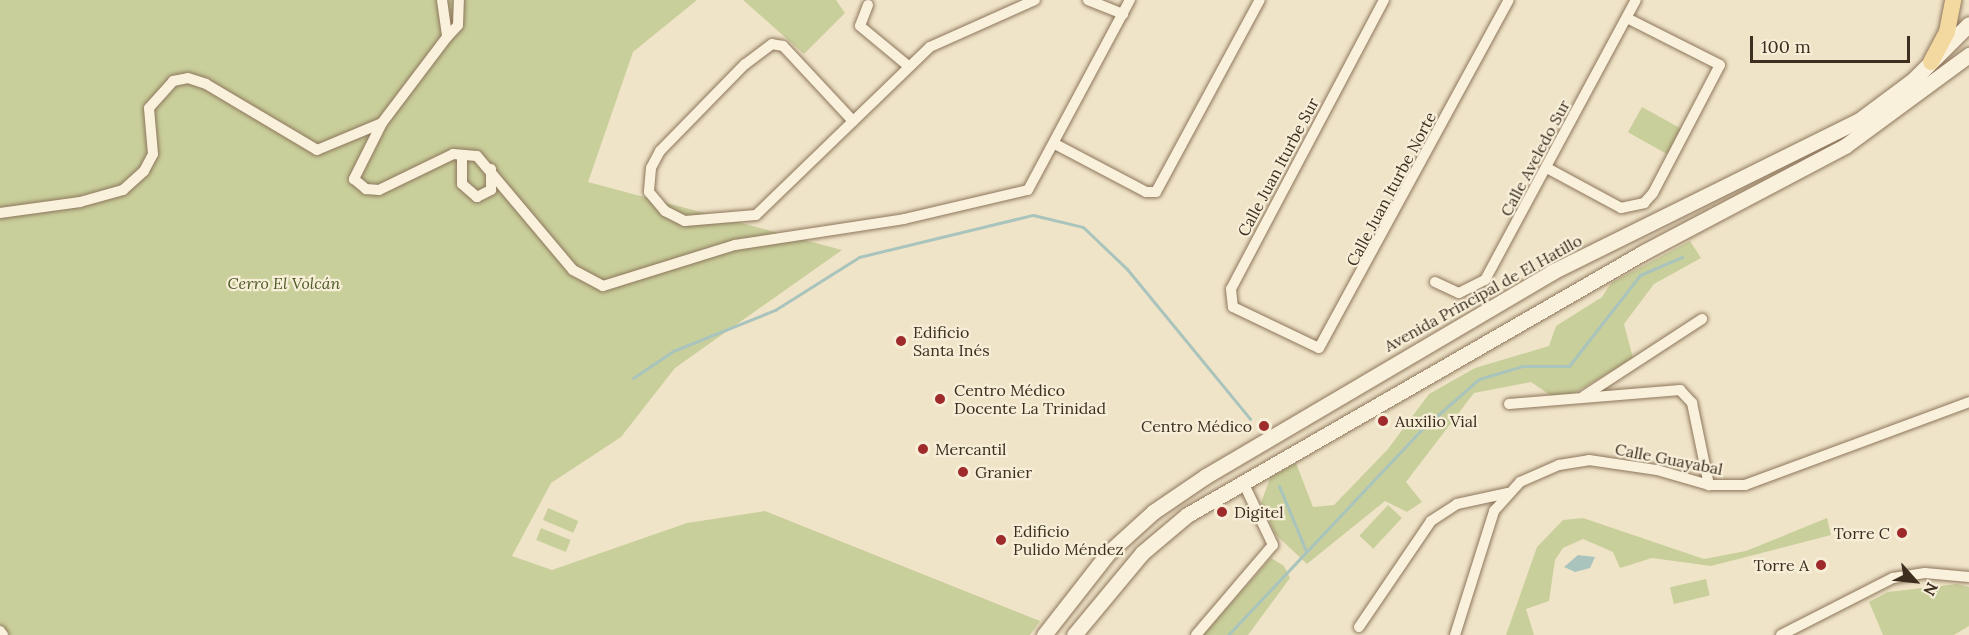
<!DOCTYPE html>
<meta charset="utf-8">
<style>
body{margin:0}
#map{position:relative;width:1969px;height:635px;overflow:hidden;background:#f0e4c8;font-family:Lora,serif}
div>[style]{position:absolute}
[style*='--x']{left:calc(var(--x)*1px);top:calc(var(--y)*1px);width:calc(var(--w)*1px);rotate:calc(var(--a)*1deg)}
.green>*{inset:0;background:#c9cf9b;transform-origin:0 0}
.water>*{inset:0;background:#a9c4bc}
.stream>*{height:3px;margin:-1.5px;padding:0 1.5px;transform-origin:1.5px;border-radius:1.5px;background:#a9c4bc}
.roads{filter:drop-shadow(0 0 2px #8d765c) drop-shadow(0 0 2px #8d765c)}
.street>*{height:10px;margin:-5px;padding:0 5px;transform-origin:5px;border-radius:5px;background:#faf1dc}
.secondary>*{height:15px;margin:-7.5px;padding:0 7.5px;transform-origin:7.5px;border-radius:7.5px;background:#faf1dc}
.primary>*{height:16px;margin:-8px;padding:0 8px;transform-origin:8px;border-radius:8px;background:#f3d9a0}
.dots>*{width:16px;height:16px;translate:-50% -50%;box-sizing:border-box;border:3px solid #f7eed8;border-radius:50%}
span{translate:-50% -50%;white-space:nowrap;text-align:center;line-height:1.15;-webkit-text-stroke:4.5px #f7eed8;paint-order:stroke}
.street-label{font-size:16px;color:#3d2e20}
.park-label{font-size:16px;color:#4d5a26;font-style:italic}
.poi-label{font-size:16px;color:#3d2e20}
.left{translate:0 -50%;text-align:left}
.right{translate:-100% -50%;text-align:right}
.north{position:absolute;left:1885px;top:551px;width:60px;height:60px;-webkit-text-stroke:4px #f7eed8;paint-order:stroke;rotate:117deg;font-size:16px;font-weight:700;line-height:24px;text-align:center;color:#3d2e20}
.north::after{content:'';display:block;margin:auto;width:21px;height:27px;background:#3d2e20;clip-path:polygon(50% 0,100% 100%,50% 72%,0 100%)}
.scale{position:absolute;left:1750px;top:36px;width:160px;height:27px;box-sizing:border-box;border:3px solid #3d2e20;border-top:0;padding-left:8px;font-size:18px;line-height:21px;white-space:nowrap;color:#3d2e20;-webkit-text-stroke:4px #f7eed8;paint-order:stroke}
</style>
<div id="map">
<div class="green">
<div style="clip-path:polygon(0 0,697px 0,633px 52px,588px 182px,842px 250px,675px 368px,621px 437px,551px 483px,512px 556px,552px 570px,687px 523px,765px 511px,1040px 621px,1030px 635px,0 635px)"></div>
<div style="clip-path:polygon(743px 0,836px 0,845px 13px,804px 54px)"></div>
<div style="left:1642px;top:107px;width:45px;height:29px;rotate:29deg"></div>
<div style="clip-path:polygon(1690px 241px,1701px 258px,1654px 284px,1624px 324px,1633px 358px,1560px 402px,1531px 382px,1474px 393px,1406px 482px,1422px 502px,1407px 512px,1385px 501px,1307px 564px,1275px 534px,1261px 503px,1270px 478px,1296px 463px,1313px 507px,1334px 505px,1388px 449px,1429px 394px,1475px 368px,1549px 346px,1556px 326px,1602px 297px,1611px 283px)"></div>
<div style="left:1388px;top:505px;width:19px;height:42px;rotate:43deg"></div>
<div style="left:548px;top:508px;width:33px;height:13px;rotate:23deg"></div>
<div style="clip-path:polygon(1583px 518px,1704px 559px,1746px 551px,1827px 518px,1831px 535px,1711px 566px,1652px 558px,1620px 568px,1613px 552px,1583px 539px,1563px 548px,1555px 560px,1549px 601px,1526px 609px,1534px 635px,1506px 635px,1537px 547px,1563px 520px)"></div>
<div style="left:541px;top:528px;width:32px;height:13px;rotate:22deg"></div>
<div style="clip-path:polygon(1271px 558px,1284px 566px,1290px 578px,1248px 635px,1203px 635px)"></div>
<div style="left:1706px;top:579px;width:17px;height:37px;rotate:77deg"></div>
<div style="clip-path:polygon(1957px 584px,1969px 587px,1969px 626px,1954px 635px,1883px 635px,1869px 602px,1888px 592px)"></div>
</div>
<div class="water">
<div style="clip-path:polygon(1578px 555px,1595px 557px,1590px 568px,1575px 572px,1564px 567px)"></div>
</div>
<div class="stream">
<div style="--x:633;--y:378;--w:48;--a:-34"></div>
<div style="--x:673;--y:351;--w:110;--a:-21.9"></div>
<div style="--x:775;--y:310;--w:99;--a:-32.2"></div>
<div style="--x:859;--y:257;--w:179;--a:-13.6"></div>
<div style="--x:1033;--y:215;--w:51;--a:13.5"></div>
<div style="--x:1083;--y:227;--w:61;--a:43.7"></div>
<div style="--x:1127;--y:269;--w:194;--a:50.6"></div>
<div style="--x:1279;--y:486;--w:70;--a:67.4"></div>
<div style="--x:1228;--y:635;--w:283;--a:-46.7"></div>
<div style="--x:1422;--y:429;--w:76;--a:-41.3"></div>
<div style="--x:1479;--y:379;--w:46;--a:-16.5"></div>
<div style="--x:1523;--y:366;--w:46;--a:0"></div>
<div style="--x:1569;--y:366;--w:115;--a:-52"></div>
<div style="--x:1640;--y:275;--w:46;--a:-23.2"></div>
</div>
<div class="roads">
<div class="street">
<div style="--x:442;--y:0;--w:37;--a:82"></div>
<div style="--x:447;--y:37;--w:108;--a:127.1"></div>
<div style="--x:382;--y:123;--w:63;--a:116.6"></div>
<div style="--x:354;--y:179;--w:16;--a:40"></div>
<div style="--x:366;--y:189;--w:13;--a:4"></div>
<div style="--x:379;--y:190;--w:82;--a:-25.9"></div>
<div style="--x:453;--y:154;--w:24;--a:5"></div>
<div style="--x:477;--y:156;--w:149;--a:49.9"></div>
<div style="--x:573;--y:270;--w:34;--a:28"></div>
<div style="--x:603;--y:286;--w:138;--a:-17.3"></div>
<div style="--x:735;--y:245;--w:171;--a:-8.7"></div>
<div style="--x:904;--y:219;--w:127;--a:-13.2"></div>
<div style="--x:1028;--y:190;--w:216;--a:-61.8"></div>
<div style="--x:1088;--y:0;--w:38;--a:22"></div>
<div style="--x:1384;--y:0;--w:327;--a:117.9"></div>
<div style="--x:1231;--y:289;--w:18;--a:84"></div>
<div style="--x:1233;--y:307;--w:95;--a:25.5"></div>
<div style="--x:1319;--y:348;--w:396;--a:-61.4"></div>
<div style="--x:868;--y:5;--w:22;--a:111"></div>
<div style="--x:860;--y:26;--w:61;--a:39.7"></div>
<div style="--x:447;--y:37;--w:16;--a:-47"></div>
<div style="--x:458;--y:25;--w:25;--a:-88"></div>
<div style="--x:853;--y:121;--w:103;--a:-133"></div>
<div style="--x:783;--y:46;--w:11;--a:-170"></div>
<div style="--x:772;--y:44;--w:34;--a:143"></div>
<div style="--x:745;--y:64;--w:122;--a:134.3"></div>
<div style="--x:660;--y:151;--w:19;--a:118"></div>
<div style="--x:651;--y:168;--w:24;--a:95"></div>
<div style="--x:649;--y:192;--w:25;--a:50"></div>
<div style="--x:665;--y:211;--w:22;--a:27"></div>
<div style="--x:685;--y:221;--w:71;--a:-4.8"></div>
<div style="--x:756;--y:215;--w:242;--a:-44"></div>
<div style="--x:930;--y:47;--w:115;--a:-24.1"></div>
<div style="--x:1055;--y:144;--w:103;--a:27.8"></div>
<div style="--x:1146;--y:192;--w:10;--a:0"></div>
<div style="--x:1156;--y:192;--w:218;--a:-61.6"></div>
<div style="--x:462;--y:155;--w:29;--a:90"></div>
<div style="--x:462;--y:184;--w:20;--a:41"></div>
<div style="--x:477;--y:197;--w:16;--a:-27"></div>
<div style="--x:491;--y:190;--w:21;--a:-90"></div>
<div style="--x:1547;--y:168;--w:84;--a:28.4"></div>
<div style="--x:1621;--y:208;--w:24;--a:-12"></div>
<div style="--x:1644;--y:203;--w:13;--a:-48"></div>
<div style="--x:1653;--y:193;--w:144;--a:-62.4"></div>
<div style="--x:1720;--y:65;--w:104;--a:-153.2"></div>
<div style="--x:0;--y:213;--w:81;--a:-7.8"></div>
<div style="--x:80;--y:202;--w:45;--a:-15.6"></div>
<div style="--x:123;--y:190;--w:28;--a:-42"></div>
<div style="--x:144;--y:171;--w:19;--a:-62"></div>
<div style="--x:153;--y:154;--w:46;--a:-95"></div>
<div style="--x:149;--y:108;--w:36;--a:-48"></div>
<div style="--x:173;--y:81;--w:15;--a:-11"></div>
<div style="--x:188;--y:78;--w:19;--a:18"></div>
<div style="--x:206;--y:84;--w:129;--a:30.7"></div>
<div style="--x:317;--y:150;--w:70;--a:-22.6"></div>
<div style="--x:1435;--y:282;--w:26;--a:25"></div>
<div style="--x:1459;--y:293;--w:29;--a:-27"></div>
<div style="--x:1485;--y:280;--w:318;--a:-61.7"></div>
<div style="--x:1584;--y:396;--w:141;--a:-33.1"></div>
<div style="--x:1509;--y:404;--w:172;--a:-4.7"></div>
<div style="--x:1680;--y:390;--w:18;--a:47"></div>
<div style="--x:1692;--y:403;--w:84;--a:78.3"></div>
<div style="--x:1359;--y:627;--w:128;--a:-55.8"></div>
<div style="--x:1431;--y:521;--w:31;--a:-33"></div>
<div style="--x:1457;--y:504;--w:52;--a:-12.2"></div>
<div style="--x:0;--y:631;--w:5;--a:53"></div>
<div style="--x:1196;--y:635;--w:118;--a:-49.5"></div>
<div style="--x:1273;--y:545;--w:70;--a:-115.5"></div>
<div style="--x:1455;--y:635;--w:130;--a:-72.5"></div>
<div style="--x:1494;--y:511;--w:39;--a:-48"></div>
<div style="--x:1520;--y:482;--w:43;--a:-23.6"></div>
<div style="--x:1559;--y:465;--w:30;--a:-9"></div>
<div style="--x:1589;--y:460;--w:69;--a:8.4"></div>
<div style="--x:1657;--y:470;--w:54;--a:16.1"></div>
<div style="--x:1709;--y:485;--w:36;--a:0"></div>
<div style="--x:1745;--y:485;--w:239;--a:-20.3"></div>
<div style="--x:1781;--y:635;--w:126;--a:-27"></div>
<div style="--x:1893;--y:578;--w:32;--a:-9"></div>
<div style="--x:1925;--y:573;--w:44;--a:5.2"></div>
</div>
<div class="secondary">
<div style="--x:1044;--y:635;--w:104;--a:-52"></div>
<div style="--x:1108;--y:553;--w:61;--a:-42.3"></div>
<div style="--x:1153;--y:512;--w:64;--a:-34.2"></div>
<div style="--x:1206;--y:476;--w:402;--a:-30.5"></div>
<div style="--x:1552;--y:272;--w:341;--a:-26.3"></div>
<div style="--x:1858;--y:121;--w:69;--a:-36.7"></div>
<div style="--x:1913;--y:80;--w:79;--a:-45"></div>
<div style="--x:1074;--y:635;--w:107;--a:-50.3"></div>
<div style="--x:1142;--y:553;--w:59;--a:-40.2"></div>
<div style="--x:1187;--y:515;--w:527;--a:-29.92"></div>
<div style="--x:1644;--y:252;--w:227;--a:-27.8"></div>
<div style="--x:1845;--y:146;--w:154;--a:-36.3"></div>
</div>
<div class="primary">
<div style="--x:1931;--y:62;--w:34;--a:-62"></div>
<div style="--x:1947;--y:32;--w:33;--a:-79"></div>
</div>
</div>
<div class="dots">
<div style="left:901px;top:341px;background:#9e2a2b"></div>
<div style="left:940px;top:399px;background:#9e2a2b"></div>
<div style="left:1383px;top:421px;background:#9e2a2b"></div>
<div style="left:1264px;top:426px;background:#9e2a2b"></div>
<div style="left:923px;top:449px;background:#9e2a2b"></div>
<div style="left:963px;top:472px;background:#9e2a2b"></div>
<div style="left:1222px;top:512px;background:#9e2a2b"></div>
<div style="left:1902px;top:533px;background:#9e2a2b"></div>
<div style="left:1001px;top:540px;background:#9e2a2b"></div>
<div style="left:1821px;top:565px;background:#9e2a2b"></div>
</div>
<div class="street-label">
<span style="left:1535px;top:158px;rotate:-62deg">Calle Aveledo Sur</span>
<span style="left:1278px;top:167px;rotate:-62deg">Calle Juan Iturbe Sur</span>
<span style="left:1391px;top:189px;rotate:-62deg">Calle Juan Iturbe Norte</span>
<span style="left:1483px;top:293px;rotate:-29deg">Avenida Principal de El Hatillo</span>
<span style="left:1669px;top:459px;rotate:11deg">Calle Guayabal</span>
</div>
<div class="park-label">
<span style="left:284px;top:283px">Cerro El Volcán</span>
</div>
<div class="poi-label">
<span class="left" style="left:913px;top:341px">Edificio<br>Santa Inés</span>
<span class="left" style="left:954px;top:399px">Centro Médico<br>Docente La Trinidad</span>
<span class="left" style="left:1395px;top:421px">Auxilio Vial</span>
<span class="right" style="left:1252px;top:426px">Centro Médico</span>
<span class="left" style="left:935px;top:449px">Mercantil</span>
<span class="left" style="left:975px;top:472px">Granier</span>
<span class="left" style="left:1234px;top:512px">Digitel</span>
<span class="left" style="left:1013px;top:540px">Edificio<br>Pulido Méndez</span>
<span class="right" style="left:1890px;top:533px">Torre C</span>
<span class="right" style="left:1809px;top:565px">Torre A</span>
</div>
<div class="north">N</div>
<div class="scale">100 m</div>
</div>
